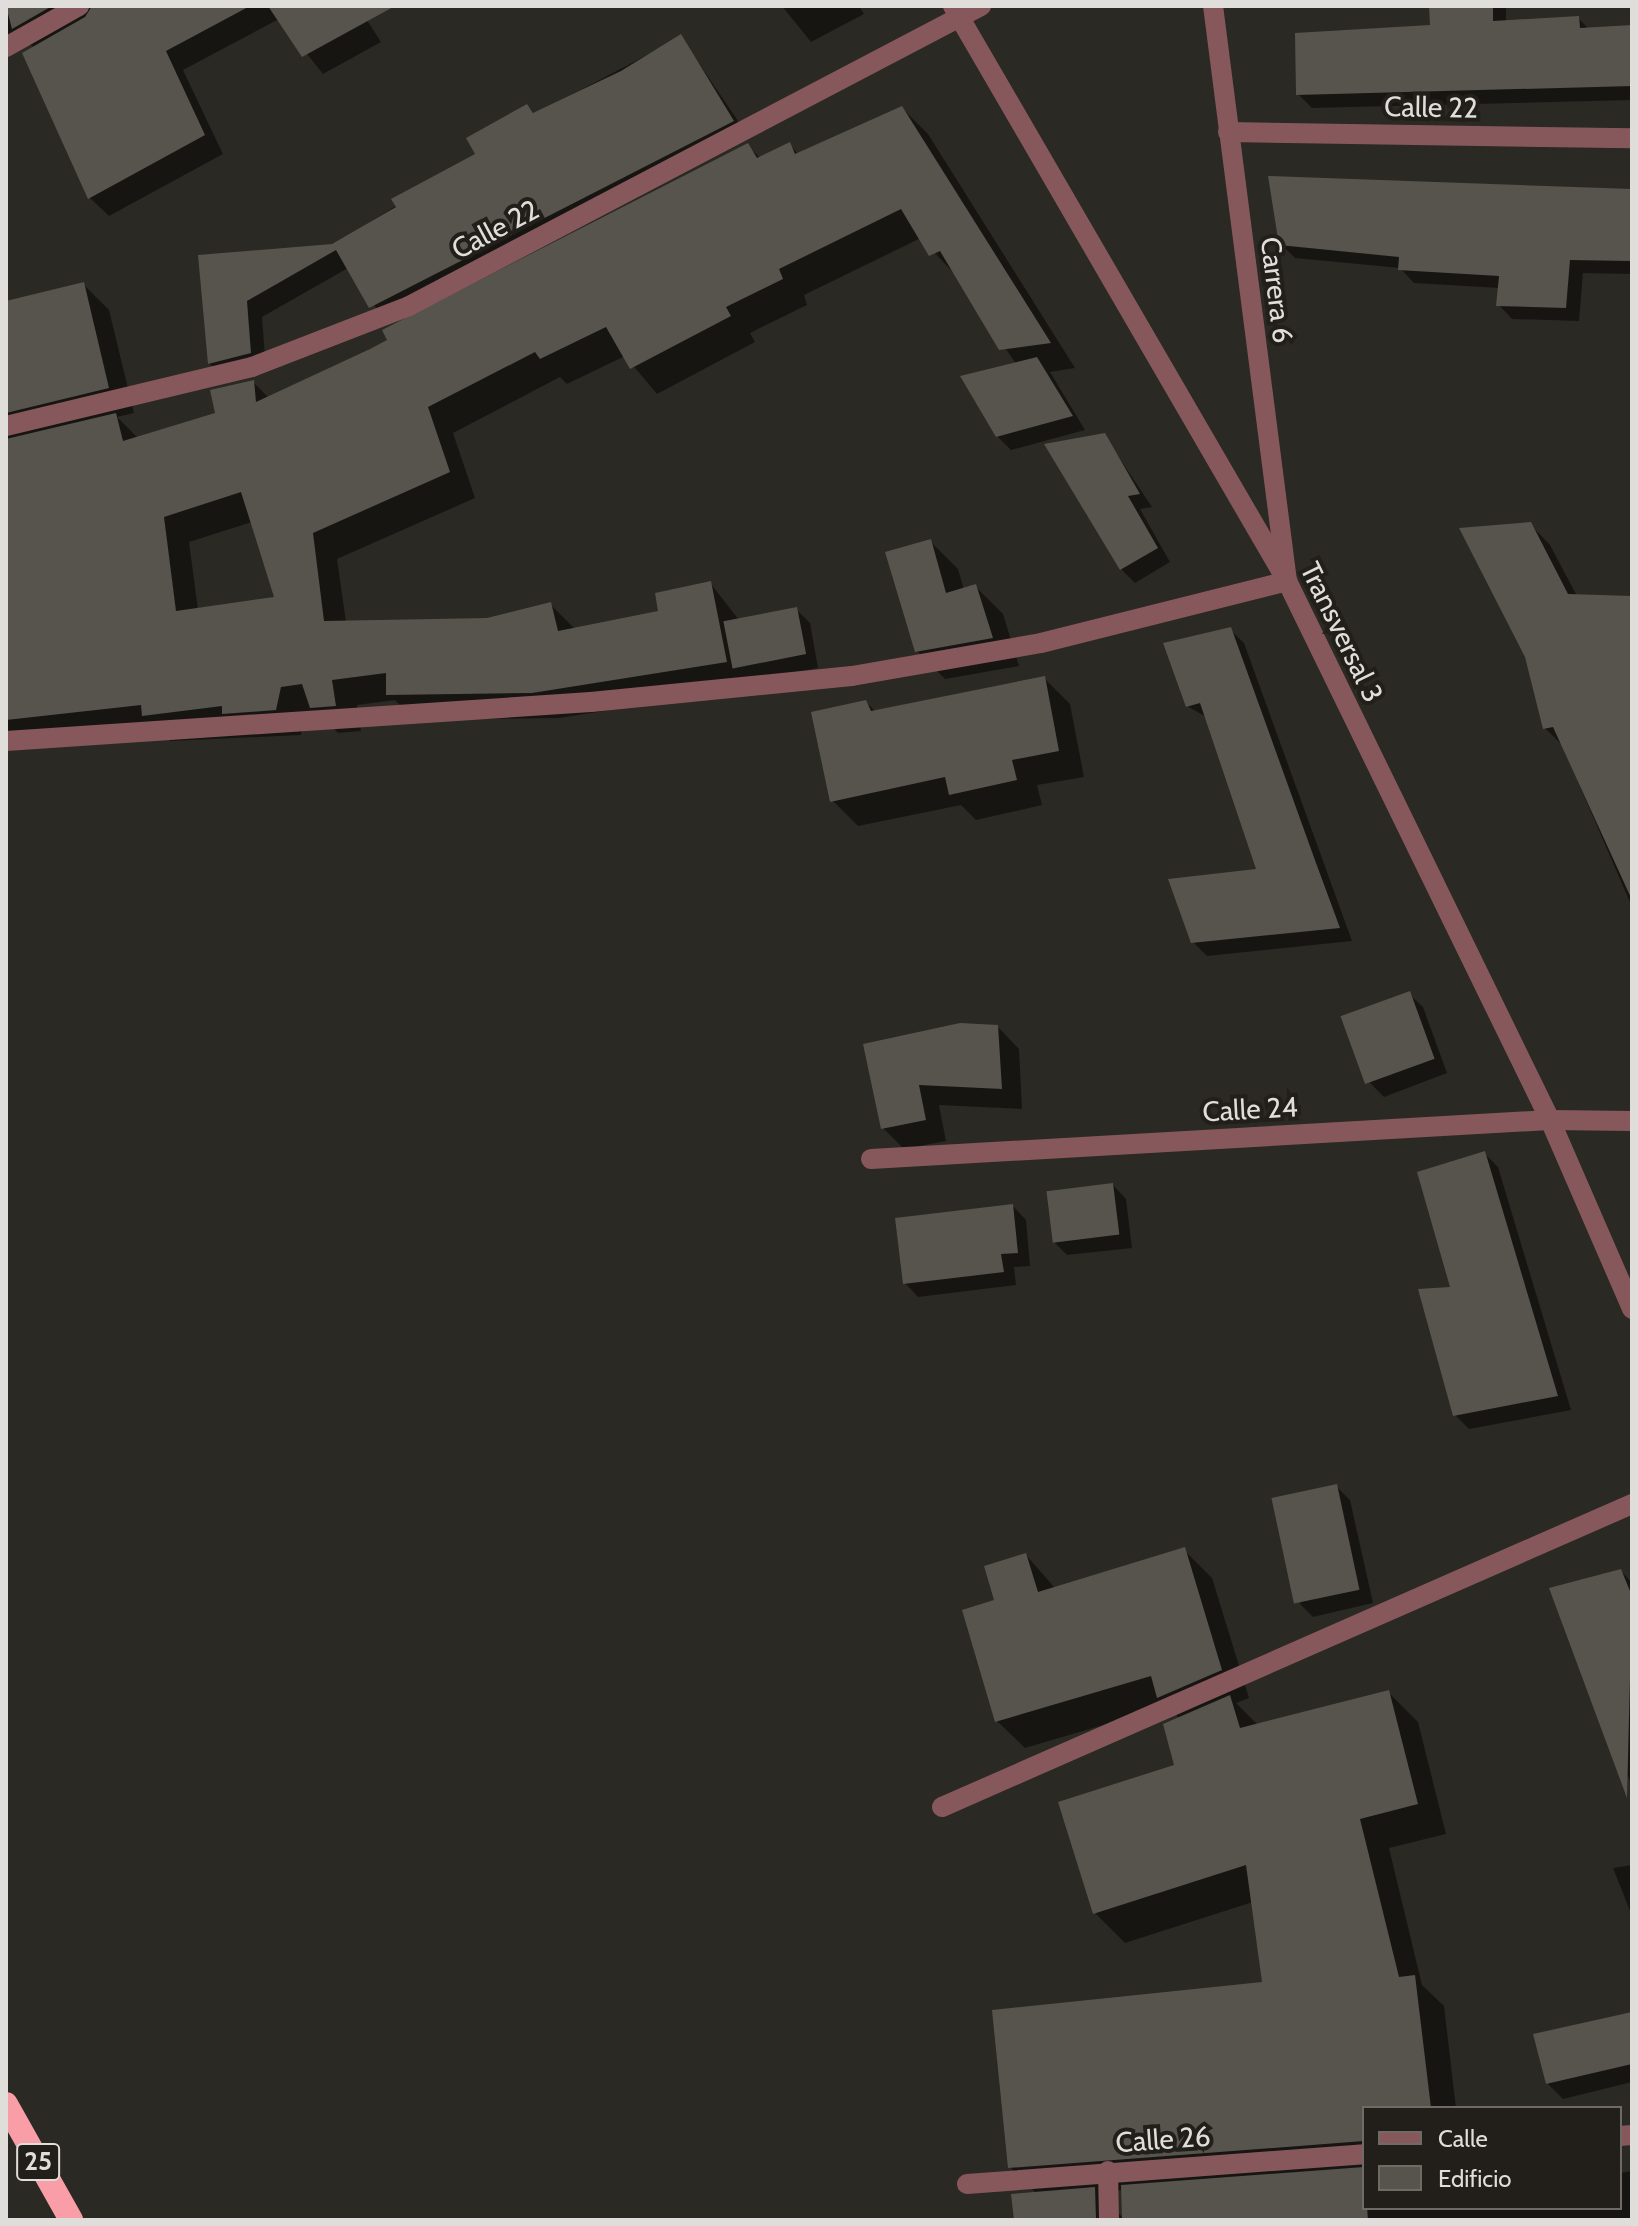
<!DOCTYPE html>
<style>
body{margin:0}
#map{position:relative;width:1638px;height:2226px;overflow:hidden;background:#2b2923;font-family:Cabin,sans-serif}
div>[style]{position:absolute}
[style*='--x']{left:calc(var(--x)*1px);top:calc(var(--y)*1px);width:calc(var(--w)*1px);rotate:calc(var(--a)*1deg)}
.shadow>*{inset:0;background:#0007}
.building>*{inset:0;background:#57544e;transform-origin:0 0}
.minor>*{height:20px;margin:-10px;padding:0 10px;transform-origin:10px;border-radius:10px;background:#86585c}
.highway>*{height:24px;margin:-12px;padding:0 12px;transform-origin:12px;border-radius:12px;background:#f99ea6}
span{translate:-50% -50%;white-space:nowrap;text-align:center;line-height:1.15;-webkit-text-stroke:8px #221f1a;paint-order:stroke}
.shield-label span{padding:2px 6px;background:#221f1a;border:2px solid;border-radius:6px;-webkit-text-stroke-width:0}
.shield-label{font-size:26px;color:#dfdeda;font-weight:700}
.street-label{font-size:28px;color:#dfdeda}
.frame{position:absolute;inset:0;border:8px solid #dfdeda;pointer-events:none}
.legend{position:absolute;left:1362px;top:2106px;width:260px;height:104px;box-sizing:border-box;background:#221f1a;border:2px solid #6e6b67;margin:0;padding:10px 14px;list-style:none;font-size:24px;color:#dfdeda}
.legend li{display:flex;align-items:center;gap:16px;height:40px}
.legend b{width:40px;border:2px solid #6e6b67}
</style>
<div id="map">
<div class="shadow">
<div style="clip-path:polygon(6px 6px,358px 6px,381px 42px,323px 74px,279px 19px,183px 70px,223px 154px,109px 216px,90px 198px,34px 48px,20px 34px,6px 41px)"></div>
<div style="clip-path:polygon(782px 6px,859px 6px,864px 14px,811px 42px)"></div>
<div style="clip-path:polygon(1431px 6px,1506px 6px,1506px 22px,1578px 18px,1589px 29px,1632px 27px,1632px 100px,1312px 108px,1298px 94px,1432px 26px)"></div>
<div style="clip-path:polygon(681px 37px,749px 137px,386px 322px,348px 268px,262px 317px,266px 369px,225px 379px,209px 363px,200px 257px,333px 245px,478px 155px,527px 106px,535px 114px)"></div>
<div style="clip-path:polygon(evenodd,902px 108px,928px 134px,1075px 368px,1050px 372px,1085px 430px,1011px 450px,997px 436px,1016px 364px,959px 279px,921px 238px,804px 295px,807px 305px,750px 333px,755px 342px,657px 394px,625px 356px,567px 384px,560px 377px,453px 433px,475px 498px,337px 559px,346px 622px,487px 620px,550px 604px,575px 629px,660px 612px,711px 584px,739px 620px,796px 609px,810px 623px,818px 668px,750px 680px,752px 688px,559px 718px,414px 720px,395px 700px,357px 705px,361px 731px,338px 733px,316px 711px,307px 712px,301px 735px,170px 741px,160px 731px,6px 748px,6px 303px,83px 284px,109px 310px,134px 413px,117px 417px,138px 438px,218px 414px,253px 382px,269px 398px,371px 351px,747px 145px,760px 158px,789px 144px,799px 155px,902px 108px,252px 522px,277px 599px,198px 610px,189px 542px,252px 522px)"></div>
<div style="clip-path:polygon(1632px 189px,1632px 274px,1583px 273px,1579px 321px,1512px 319px,1499px 305px,1500px 288px,1414px 283px,1400px 268px,1295px 258px,1281px 244px)"></div>
<div style="clip-path:polygon(1104px 435px,1152px 507px,1140px 509px,1170px 562px,1135px 583px,1121px 569px)"></div>
<div style="clip-path:polygon(1530px 524px,1550px 545px,1577px 596px,1632px 598px,1632px 907px,1562px 745px,1545px 728px)"></div>
<div style="clip-path:polygon(930px 541px,958px 569px,964px 590px,975px 586px,1003px 614px,1019px 666px,945px 679px,917px 651px)"></div>
<div style="clip-path:polygon(1230px 630px,1244px 643px,1352px 941px,1207px 956px,1193px 942px,1258px 871px,1208px 718px,1187px 706px)"></div>
<div style="clip-path:polygon(1044px 678px,1070px 704px,1084px 777px,1037px 785px,1042px 805px,976px 820px,961px 805px,858px 826px,832px 800px,866px 702px,876px 712px)"></div>
<div style="clip-path:polygon(1409px 994px,1423px 1007px,1447px 1073px,1384px 1097px,1370px 1083px)"></div>
<div style="clip-path:polygon(998px 1027px,1019px 1049px,1022px 1109px,939px 1105px,946px 1141px,904px 1149px,883px 1128px,866px 1046px)"></div>
<div style="clip-path:polygon(1484px 1153px,1498px 1167px,1571px 1410px,1469px 1429px,1455px 1415px,1452px 1289px)"></div>
<div style="clip-path:polygon(1113px 1185px,1126px 1199px,1132px 1248px,1067px 1255px,1053px 1241px)"></div>
<div style="clip-path:polygon(1013px 1206px,1026px 1220px,1030px 1266px,1014px 1267px,1016px 1285px,918px 1297px,905px 1283px)"></div>
<div style="clip-path:polygon(1336px 1486px,1350px 1500px,1373px 1603px,1313px 1617px,1300px 1604px)"></div>
<div style="clip-path:polygon(evenodd,1184px 1550px,1212px 1578px,1249px 1698px,1236px 1703px,1258px 1725px,1389px 1693px,1418px 1722px,1446px 1834px,1389px 1848px,1422px 1985px,1444px 2006px,1456px 2108px,1364px 2108px,1364px 2208px,1620px 2208px,1620px 2173px,1632px 2171px,1632px 2220px,1016px 2220px,1037px 2194px,1010px 2167px,1264px 1983px,1253px 1902px,1125px 1943px,1095px 1913px,1176px 1766px,1180px 1719px,1168px 1706px,1025px 1748px,997px 1721px,997px 1602px,1026px 1555px,1055px 1588px,1184px 1550px,1123px 2190px,1124px 2219px,1098px 2192px,1123px 2190px)"></div>
<div style="clip-path:polygon(1621px 1571px,1632px 1583px,1632px 1786px,1552px 1590px)"></div>
<div style="clip-path:polygon(1632px 1865px,1632px 1916px,1613px 1868px)"></div>
<div style="clip-path:polygon(1632px 2014px,1632px 2082px,1563px 2099px,1547px 2083px)"></div>
</div>
<div class="building">
<div style="clip-path:polygon(6px 6px,52px 6px,12px 29px)"></div>
<div style="clip-path:polygon(92px 6px,250px 6px,166px 51px,205px 135px,88px 199px,22px 53px,85px 17px)"></div>
<div style="clip-path:polygon(268px 6px,395px 6px,302px 57px)"></div>
<div style="clip-path:polygon(1429px 6px,1493px 6px,1493px 21px,1579px 16px,1580px 28px,1632px 25px,1632px 86px,1296px 95px,1295px 33px,1430px 25px)"></div>
<div style="clip-path:polygon(681px 34px,734px 121px,369px 308px,336px 250px,247px 301px,251px 353px,208px 364px,198px 255px,332px 244px,396px 207px,391px 199px,475px 154px,466px 138px,527px 104px,533px 113px,621px 71px)"></div>
<div style="clip-path:polygon(evenodd,902px 106px,1051px 343px,999px 350px,940px 251px,929px 256px,901px 209px,779px 269px,783px 279px,726px 307px,731px 316px,630px 369px,606px 327px,540px 359px,535px 352px,428px 407px,450px 472px,313px 533px,324px 621px,487px 618px,551px 602px,558px 631px,658px 611px,655px 593px,711px 581px,727px 662px,532px 693px,386px 695px,386px 673px,332px 680px,336px 706px,310px 708px,302px 684px,281px 687px,276px 710px,222px 714px,222px 706px,142px 716px,141px 705px,6px 720px,6px 439px,116px 413px,123px 441px,215px 413px,210px 390px,254px 380px,256px 402px,370px 349px,387px 340px,382px 330px,748px 143px,757px 158px,790px 142px,795px 154px,902px 106px,241px 492px,274px 597px,176px 611px,164px 517px,241px 492px)"></div>
<div style="clip-path:polygon(1268px 176px,1632px 189px,1632px 261px,1570px 260px,1566px 308px,1496px 306px,1499px 276px,1398px 270px,1399px 257px,1279px 245px)"></div>
<div style="clip-path:polygon(84px 282px,109px 388px,6px 413px,6px 301px)"></div>
<div style="clip-path:polygon(1037px 357px,1073px 416px,996px 437px,960px 376px)"></div>
<div style="clip-path:polygon(1105px 433px,1140px 494px,1128px 496px,1158px 548px,1120px 570px,1044px 444px)"></div>
<div style="clip-path:polygon(1531px 522px,1568px 594px,1632px 596px,1632px 900px,1553px 727px,1543px 729px,1525px 657px,1459px 528px)"></div>
<div style="clip-path:polygon(931px 539px,946px 593px,976px 584px,993px 638px,915px 652px,885px 552px)"></div>
<div style="left:797px;top:607px;width:48px;height:75px;rotate:79deg"></div>
<div style="clip-path:polygon(1231px 627px,1316px 863px,1340px 928px,1191px 943px,1168px 879px,1256px 869px,1200px 703px,1186px 707px,1163px 643px)"></div>
<div style="clip-path:polygon(1045px 676px,1059px 751px,1012px 760px,1017px 780px,949px 795px,945px 777px,830px 802px,811px 712px,866px 700px,871px 711px)"></div>
<div style="left:1410px;top:991px;width:72px;height:74px;rotate:70deg"></div>
<div style="clip-path:polygon(960px 1023px,998px 1025px,1002px 1089px,919px 1085px,926px 1120px,881px 1129px,863px 1044px)"></div>
<div style="clip-path:polygon(1485px 1151px,1558px 1396px,1453px 1416px,1418px 1289px,1450px 1287px,1417px 1172px)"></div>
<div style="left:1113px;top:1183px;width:52px;height:67px;rotate:83deg"></div>
<div style="clip-path:polygon(1013px 1204px,1018px 1253px,1001px 1254px,1004px 1272px,903px 1284px,895px 1218px)"></div>
<div style="left:1337px;top:1484px;width:108px;height:67px;rotate:78deg"></div>
<div style="clip-path:polygon(1185px 1547px,1222px 1670px,1157px 1698px,1151px 1676px,995px 1722px,962px 1610px,994px 1600px,984px 1566px,1026px 1553px,1038px 1592px)"></div>
<div style="clip-path:polygon(1621px 1569px,1632px 1596px,1627px 1798px,1549px 1588px)"></div>
<div style="clip-path:polygon(1389px 1690px,1418px 1804px,1360px 1819px,1399px 1977px,1415px 1975px,1431px 2108px,1363px 2108px,1364px 2141px,1008px 2168px,992px 2010px,1262px 1982px,1246px 1865px,1093px 1914px,1058px 1802px,1174px 1765px,1163px 1724px,1230px 1695px,1240px 1728px)"></div>
<div style="clip-path:polygon(1632px 2012px,1632px 2064px,1546px 2084px,1533px 2034px)"></div>
<div style="clip-path:polygon(1364px 2167px,1368px 2220px,1122px 2220px,1121px 2185px)"></div>
<div style="clip-path:polygon(1095px 2187px,1096px 2220px,1014px 2220px,1011px 2194px)"></div>
</div>
<div class="minor">
<div style="--x:953;--y:6;--w:665;--a:59.85"></div>
<div style="--x:1287;--y:581;--w:600;--a:63.99"></div>
<div style="--x:1550;--y:1120;--w:206;--a:66.5"></div>
<div style="--x:6;--y:47;--w:84;--a:-29.3"></div>
<div style="--x:1228;--y:132;--w:404;--a:0.9"></div>
<div style="--x:6;--y:426;--w:253;--a:-13.5"></div>
<div style="--x:252;--y:367;--w:168;--a:-21.2"></div>
<div style="--x:409;--y:306;--w:646;--a:-27.68"></div>
<div style="--x:6;--y:741;--w:586;--a:-3.81"></div>
<div style="--x:591;--y:702;--w:262;--a:-5.7"></div>
<div style="--x:852;--y:676;--w:192;--a:-9.9"></div>
<div style="--x:1041;--y:643;--w:254;--a:-14.1"></div>
<div style="--x:1287;--y:581;--w:580;--a:-97.33"></div>
<div style="--x:871;--y:1159;--w:680;--a:-3.29"></div>
<div style="--x:1550;--y:1120;--w:82;--a:0.7"></div>
<div style="--x:942;--y:1807;--w:754;--a:-23.71"></div>
<div style="--x:1620;--y:2136;--w:12;--a:-5"></div>
<div style="--x:1108;--y:2171;--w:49;--a:88.8"></div>
<div style="--x:967;--y:2184;--w:398;--a:-4.3"></div>
</div>
<div class="highway">
<div style="--x:6;--y:2104;--w:133;--a:60.7"></div>
</div>
<div class="shield-label">
<span style="left:38px;top:2162px">25</span>
</div>
<div class="street-label">
<span style="left:1431px;top:107px;rotate:1deg">Calle 22</span>
<span style="left:495px;top:229px;rotate:-28deg">Calle 22</span>
<span style="left:1277px;top:290px;rotate:83deg">Carrera 6</span>
<span style="left:1342px;top:632px;rotate:64deg">Transversal 3</span>
<span style="left:1250px;top:1109px;rotate:-3deg">Calle 24</span>
<span style="left:1163px;top:2139px;rotate:-4deg">Calle 26</span>
</div>
<div class="frame"></div>
<ul class="legend">
<li><b style="height:10px;background:#86585c"></b>Calle</li>
<li><b style="height:22px;background:#57544e"></b>Edificio</li>
</ul>
</div>
